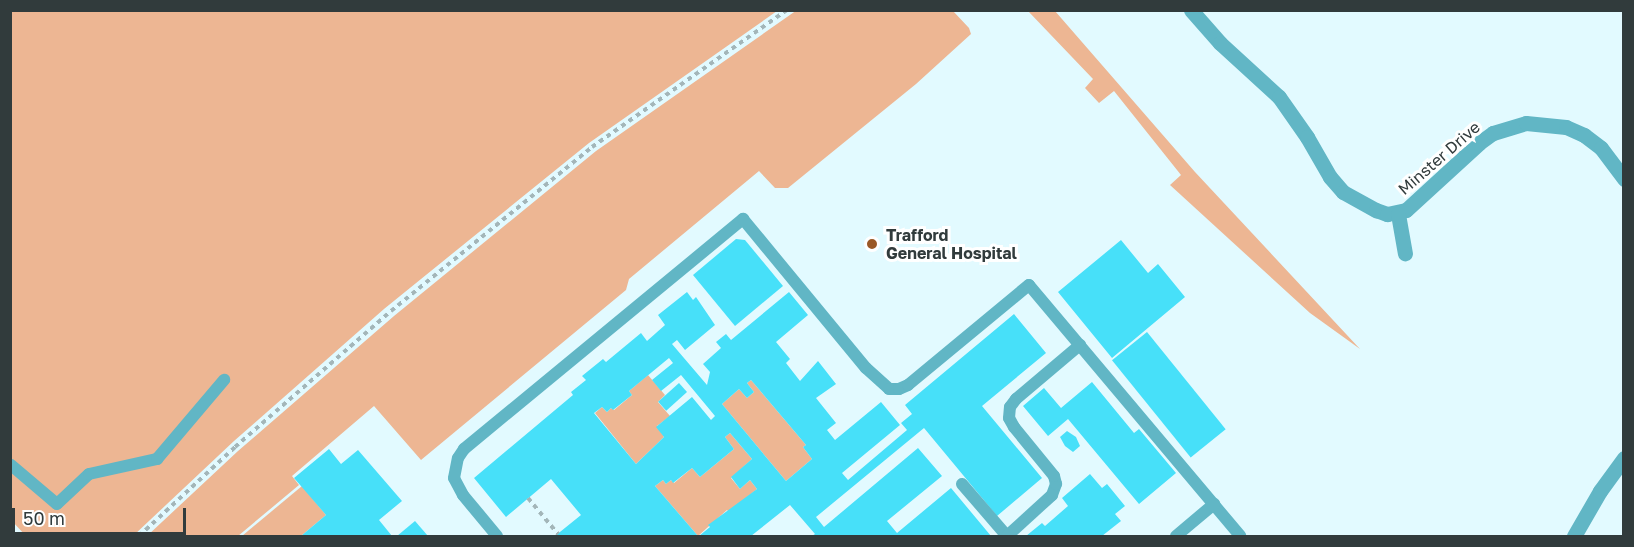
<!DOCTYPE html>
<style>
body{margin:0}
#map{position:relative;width:1634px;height:547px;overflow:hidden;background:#e2faff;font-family:"Golos Text",sans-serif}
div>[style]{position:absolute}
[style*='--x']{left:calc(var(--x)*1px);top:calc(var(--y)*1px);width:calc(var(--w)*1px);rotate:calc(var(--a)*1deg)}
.green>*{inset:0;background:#edb693}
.building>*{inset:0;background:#47e0f9;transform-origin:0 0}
.path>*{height:4px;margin-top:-2px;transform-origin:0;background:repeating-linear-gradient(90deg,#a3b6b9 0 4.5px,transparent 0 9px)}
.lane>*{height:12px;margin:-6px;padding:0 6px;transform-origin:6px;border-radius:6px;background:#61b6c5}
.street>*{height:15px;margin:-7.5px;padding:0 7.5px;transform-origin:7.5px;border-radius:7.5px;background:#61b6c5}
.dots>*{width:16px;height:16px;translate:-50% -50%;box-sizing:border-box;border:3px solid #fff;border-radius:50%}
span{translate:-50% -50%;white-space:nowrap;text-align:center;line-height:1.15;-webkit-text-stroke:6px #fff;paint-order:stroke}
.street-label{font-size:16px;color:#313b3c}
.poi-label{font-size:16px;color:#313b3c;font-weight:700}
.left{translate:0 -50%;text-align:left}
.frame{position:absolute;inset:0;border:12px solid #313b3c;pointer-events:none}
.scale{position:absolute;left:12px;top:508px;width:174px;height:27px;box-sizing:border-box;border:3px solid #313b3c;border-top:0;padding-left:8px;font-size:18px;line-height:21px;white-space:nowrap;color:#313b3c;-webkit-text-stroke:4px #fff;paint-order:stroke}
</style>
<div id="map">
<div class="green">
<div style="clip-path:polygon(797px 10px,953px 11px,969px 28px,971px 34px,916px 84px,788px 188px,775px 188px,759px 171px,629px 279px,626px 290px,421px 460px,374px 406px,292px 476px,299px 485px,238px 536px,147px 536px,238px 451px,394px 316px,596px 151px)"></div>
<div style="clip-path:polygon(10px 11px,777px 11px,589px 143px,384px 309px,234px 441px,133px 536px,26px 536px,11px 520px)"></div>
<div style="clip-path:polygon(1028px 11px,1055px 11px,1195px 172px,1360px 349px,1310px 313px,1170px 185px,1181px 175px,1114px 91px,1099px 103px,1085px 88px,1093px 79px)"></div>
<div style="clip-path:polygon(648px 375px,665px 395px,658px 402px,670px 416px,657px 426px,664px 437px,636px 464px,595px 413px,602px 407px,607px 412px,611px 408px,614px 410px,632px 395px,629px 391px)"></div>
<div style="clip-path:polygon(751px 380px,806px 445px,803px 447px,812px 459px,786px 481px,722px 404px,739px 389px,747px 398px,754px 392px,747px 383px)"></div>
<div style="clip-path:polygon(730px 433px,752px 459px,731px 478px,740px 489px,750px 480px,757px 489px,729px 512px,727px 510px,698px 536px,655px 486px,663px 480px,666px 484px,671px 480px,674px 483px,692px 468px,700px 477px,734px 449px,725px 437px)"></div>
<div style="clip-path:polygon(302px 486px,326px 515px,301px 536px,242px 536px)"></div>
</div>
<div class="building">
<div style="clip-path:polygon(736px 239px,745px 240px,783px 286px,735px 326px,693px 275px)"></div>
<div style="clip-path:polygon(1121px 240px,1148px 273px,1158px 264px,1185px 297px,1112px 358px,1058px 292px)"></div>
<div style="clip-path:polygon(evenodd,687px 292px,693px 300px,696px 297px,715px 325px,685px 350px,677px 340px,672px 344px,707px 385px,710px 372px,703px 364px,721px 348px,716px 342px,726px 334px,731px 340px,789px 292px,808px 315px,776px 342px,790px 359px,786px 363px,800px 381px,818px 361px,836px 384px,816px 398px,836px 423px,827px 430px,835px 440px,881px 402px,900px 425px,842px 473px,848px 480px,907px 430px,901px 423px,912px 414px,905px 405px,1014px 314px,1046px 353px,982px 406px,1042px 478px,997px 516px,924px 428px,816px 517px,824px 527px,918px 448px,942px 476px,887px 521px,897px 533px,951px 488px,991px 536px,812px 536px,815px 534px,790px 505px,751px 536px,699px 536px,710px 527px,708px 525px,757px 489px,750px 480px,740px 489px,731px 477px,752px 459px,730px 433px,725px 437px,734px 449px,700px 477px,692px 468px,673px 483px,671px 480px,666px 484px,663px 480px,655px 486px,698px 536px,555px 536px,581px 515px,551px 479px,506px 517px,474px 478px,573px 395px,571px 392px,586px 380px,582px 376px,603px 359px,606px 362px,641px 333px,647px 341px,665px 325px,658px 315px,687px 292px,669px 358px,673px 363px,652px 380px,661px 391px,681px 375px,715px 416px,711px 420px,692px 397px,656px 427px,664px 437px,636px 464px,594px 413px,602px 407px,607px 412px,611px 408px,613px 410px,632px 395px,629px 391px,669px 358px,687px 292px,751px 380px,806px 445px,803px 447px,812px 459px,786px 481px,722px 404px,739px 389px,747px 398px,754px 392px,747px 383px,751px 380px)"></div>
<div style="left:1147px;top:332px;width:125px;height:45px;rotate:51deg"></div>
<div style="clip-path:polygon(1092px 382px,1134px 433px,1139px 429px,1176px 473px,1139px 504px,1068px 419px,1048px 436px,1023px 406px,1044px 388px,1061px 408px)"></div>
<div style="left:679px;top:383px;width:12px;height:28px;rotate:48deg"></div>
<div style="clip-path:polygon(1067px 431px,1076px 437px,1080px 446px,1073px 452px,1065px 446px,1060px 437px)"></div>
<div style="clip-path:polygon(329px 449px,341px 464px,358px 450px,402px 501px,379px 520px,392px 536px,301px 536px,326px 515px,294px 478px)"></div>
<div style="clip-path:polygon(1090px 474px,1102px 488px,1107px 484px,1125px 506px,1115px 514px,1121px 521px,1102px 536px,1026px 536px,1042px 523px,1045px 526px,1068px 506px,1062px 498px)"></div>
<div style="clip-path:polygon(415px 521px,428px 536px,397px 536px)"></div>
</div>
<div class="path">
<div style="--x:528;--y:498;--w:47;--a:50.2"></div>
<div style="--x:139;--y:536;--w:131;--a:-42.8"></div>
<div style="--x:235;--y:447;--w:207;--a:-41.1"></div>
<div style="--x:391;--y:311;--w:259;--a:-39.2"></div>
<div style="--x:592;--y:147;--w:238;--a:-35.1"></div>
</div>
<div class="lane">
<div style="--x:11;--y:465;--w:60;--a:40.3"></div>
<div style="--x:57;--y:504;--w:44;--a:-43.2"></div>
<div style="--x:89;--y:474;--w:70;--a:-12.4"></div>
<div style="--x:157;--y:459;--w:104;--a:-49.7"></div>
<div style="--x:962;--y:484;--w:67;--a:49.2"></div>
<div style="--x:497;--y:536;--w:53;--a:-129.7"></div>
<div style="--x:463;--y:495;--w:19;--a:-118"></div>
<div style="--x:454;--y:478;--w:20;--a:-79"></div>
<div style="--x:458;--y:458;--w:11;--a:-56"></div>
<div style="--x:464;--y:449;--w:362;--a:-39.5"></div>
<div style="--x:743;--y:219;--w:193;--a:50.5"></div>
<div style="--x:866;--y:368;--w:31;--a:42"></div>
<div style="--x:889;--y:389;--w:10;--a:0"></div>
<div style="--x:899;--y:389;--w:10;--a:-24"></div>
<div style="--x:908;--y:385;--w:157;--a:-39.6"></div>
<div style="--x:1029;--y:285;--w:328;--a:49.9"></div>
<div style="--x:1007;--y:536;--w:61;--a:-42.3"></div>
<div style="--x:1052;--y:495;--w:12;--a:-70"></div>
<div style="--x:1056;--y:484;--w:8;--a:-104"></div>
<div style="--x:1054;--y:476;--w:63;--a:-129.2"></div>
<div style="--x:1014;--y:427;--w:10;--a:-119"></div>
<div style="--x:1009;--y:418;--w:11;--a:-85"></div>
<div style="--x:1010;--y:407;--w:10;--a:-53"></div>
<div style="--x:1016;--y:399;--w:84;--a:-40.2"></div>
<div style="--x:1176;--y:536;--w:50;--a:-40.1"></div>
</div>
<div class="street">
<div style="--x:1191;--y:10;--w:44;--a:48.7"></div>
<div style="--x:1220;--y:43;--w:80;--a:42.5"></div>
<div style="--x:1279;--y:97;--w:49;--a:55"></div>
<div style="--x:1307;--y:137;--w:46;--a:60.1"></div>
<div style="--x:1330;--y:177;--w:20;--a:49"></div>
<div style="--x:1343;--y:192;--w:38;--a:29"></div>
<div style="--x:1376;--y:210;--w:12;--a:20"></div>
<div style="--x:1387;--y:214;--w:19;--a:-12"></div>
<div style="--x:1406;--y:210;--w:99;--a:-42.5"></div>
<div style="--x:1479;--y:143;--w:17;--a:-36"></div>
<div style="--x:1493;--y:133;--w:34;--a:-17"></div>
<div style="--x:1526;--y:123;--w:40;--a:5.7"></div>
<div style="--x:1566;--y:127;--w:20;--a:24"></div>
<div style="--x:1584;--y:135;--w:21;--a:37"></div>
<div style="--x:1601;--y:148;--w:39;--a:53"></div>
<div style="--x:1398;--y:214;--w:40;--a:80"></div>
<div style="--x:1574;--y:536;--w:52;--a:-60"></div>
<div style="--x:1600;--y:491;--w:41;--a:-54"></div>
</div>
<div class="dots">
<div style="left:872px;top:244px;background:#9a5826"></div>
</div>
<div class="street-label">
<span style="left:1439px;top:158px;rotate:-41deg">Minster Drive</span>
</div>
<div class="poi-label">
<span class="left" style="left:886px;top:244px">Trafford<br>General Hospital</span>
</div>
<div class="frame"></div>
<div class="scale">50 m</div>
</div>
